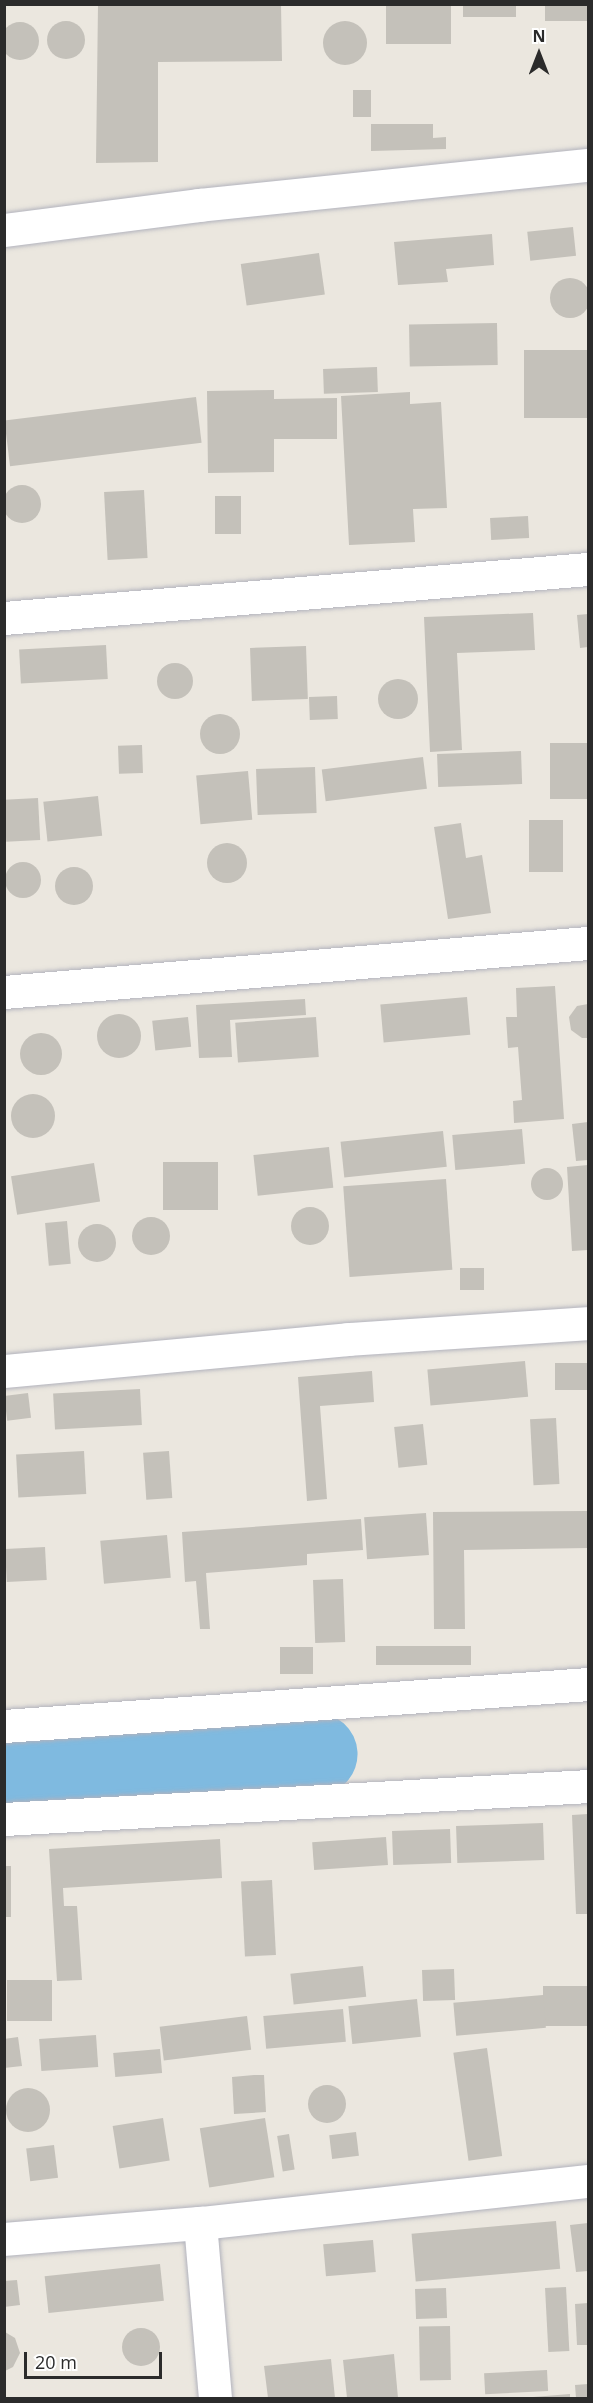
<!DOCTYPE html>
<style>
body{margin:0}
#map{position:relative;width:593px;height:2403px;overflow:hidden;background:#ebe7df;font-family:"Open Sans",sans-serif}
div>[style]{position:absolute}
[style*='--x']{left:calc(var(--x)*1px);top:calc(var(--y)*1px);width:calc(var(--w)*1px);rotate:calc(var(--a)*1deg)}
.river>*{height:82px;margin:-41px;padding:0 41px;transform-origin:41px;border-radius:41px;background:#7fbae0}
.building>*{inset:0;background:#c4c1ba;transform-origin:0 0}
.round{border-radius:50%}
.roads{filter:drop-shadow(0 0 2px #b2b3bd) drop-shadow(0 0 2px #b2b3bd)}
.minor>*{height:33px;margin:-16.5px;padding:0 16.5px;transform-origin:16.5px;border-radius:16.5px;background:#fff}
span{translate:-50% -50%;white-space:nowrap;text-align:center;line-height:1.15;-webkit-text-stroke:5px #fff;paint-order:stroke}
.frame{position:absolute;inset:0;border:6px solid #2b2b2b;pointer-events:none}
.north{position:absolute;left:509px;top:24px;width:60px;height:60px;-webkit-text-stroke:4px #fff;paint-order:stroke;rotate:0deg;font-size:16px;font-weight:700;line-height:24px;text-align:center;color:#2b2b2b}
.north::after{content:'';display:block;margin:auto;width:21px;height:27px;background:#2b2b2b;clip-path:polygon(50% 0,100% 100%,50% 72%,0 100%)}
.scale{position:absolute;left:24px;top:2352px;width:138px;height:27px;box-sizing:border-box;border:3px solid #2b2b2b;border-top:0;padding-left:8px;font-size:18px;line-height:21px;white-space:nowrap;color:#2b2b2b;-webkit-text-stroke:4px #fff;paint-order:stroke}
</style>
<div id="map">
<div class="river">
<div style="--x:4;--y:1771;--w:313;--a:-3.1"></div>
</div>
<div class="building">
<div style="clip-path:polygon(98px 4px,281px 4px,282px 61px,158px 62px,158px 162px,96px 163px)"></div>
<div style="left:386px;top:4px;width:65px;height:40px"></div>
<div style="left:463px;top:4px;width:53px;height:13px"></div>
<div style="left:545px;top:4px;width:43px;height:17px"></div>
<div class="round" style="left:323px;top:21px;width:44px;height:44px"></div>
<div class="round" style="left:47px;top:21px;width:38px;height:38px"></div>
<div class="round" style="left:1px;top:22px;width:38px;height:38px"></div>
<div style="left:353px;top:90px;width:18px;height:27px"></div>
<div style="clip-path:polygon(371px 124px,433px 124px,433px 138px,446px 137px,446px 149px,371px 151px)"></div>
<div style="left:573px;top:227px;width:29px;height:46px;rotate:84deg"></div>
<div style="clip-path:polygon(492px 234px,494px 265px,446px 269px,448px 282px,398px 285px,394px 242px)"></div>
<div style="left:319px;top:253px;width:42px;height:79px;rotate:82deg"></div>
<div class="round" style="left:550px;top:278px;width:40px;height:40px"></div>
<div style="left:497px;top:323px;width:42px;height:88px;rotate:89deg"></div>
<div style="left:588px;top:350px;width:68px;height:64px;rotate:90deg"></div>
<div style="left:377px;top:367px;width:25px;height:54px;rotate:88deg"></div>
<div style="clip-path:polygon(274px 390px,274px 399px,337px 398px,337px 439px,274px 439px,274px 472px,208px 473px,207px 391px)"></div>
<div style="clip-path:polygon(410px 392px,410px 404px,441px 402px,447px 508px,413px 509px,415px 542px,349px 545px,341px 396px)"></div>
<div style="left:196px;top:397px;width:46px;height:193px;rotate:83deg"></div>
<div class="round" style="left:3px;top:485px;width:38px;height:38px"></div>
<div style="left:144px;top:490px;width:68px;height:40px;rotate:87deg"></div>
<div style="left:215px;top:496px;width:26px;height:38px"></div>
<div style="left:528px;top:516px;width:22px;height:38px;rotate:87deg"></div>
<div style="clip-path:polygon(533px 613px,535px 650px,457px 653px,462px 750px,430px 752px,424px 617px)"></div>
<div style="clip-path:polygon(588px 614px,588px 647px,580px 648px,577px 615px)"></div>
<div style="left:106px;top:645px;width:34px;height:87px;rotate:87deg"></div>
<div style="left:306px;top:646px;width:53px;height:56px;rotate:88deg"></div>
<div class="round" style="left:157px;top:663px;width:36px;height:36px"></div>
<div class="round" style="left:378px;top:679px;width:40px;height:40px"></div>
<div style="left:337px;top:696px;width:23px;height:28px;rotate:88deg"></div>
<div class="round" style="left:200px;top:714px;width:40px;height:40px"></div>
<div style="left:588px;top:743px;width:56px;height:38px;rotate:90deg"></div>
<div style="left:142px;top:745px;width:28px;height:24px;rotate:88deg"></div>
<div style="left:521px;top:751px;width:33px;height:84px;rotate:88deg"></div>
<div style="left:423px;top:757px;width:32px;height:102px;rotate:83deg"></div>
<div style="left:315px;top:767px;width:46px;height:59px;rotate:88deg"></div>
<div style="left:248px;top:771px;width:49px;height:52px;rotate:85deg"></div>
<div style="left:98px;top:796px;width:40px;height:55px;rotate:84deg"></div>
<div style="left:38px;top:798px;width:42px;height:34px;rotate:87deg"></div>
<div style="left:529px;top:820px;width:34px;height:52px"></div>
<div style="clip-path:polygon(461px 823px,466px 858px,482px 855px,491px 913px,448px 919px,434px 827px)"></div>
<div class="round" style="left:207px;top:843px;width:40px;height:40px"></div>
<div class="round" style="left:5px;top:862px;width:36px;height:36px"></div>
<div class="round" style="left:55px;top:867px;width:38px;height:38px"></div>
<div style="clip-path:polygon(555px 986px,564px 1119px,514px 1123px,513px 1101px,522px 1100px,518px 1047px,508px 1048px,506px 1017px,517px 1017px,516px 988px)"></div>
<div style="left:467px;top:997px;width:38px;height:87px;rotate:85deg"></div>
<div style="clip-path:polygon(305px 999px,306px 1015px,230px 1020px,232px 1057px,199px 1058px,196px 1005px)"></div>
<div style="clip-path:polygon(588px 1004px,588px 1038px,582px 1038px,571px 1030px,569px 1017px,577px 1006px)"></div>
<div class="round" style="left:97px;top:1014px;width:44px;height:44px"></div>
<div style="left:188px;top:1017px;width:30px;height:36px;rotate:84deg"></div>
<div style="left:316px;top:1017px;width:40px;height:81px;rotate:86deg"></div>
<div class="round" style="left:20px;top:1033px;width:42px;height:42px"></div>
<div class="round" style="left:11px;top:1094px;width:44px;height:44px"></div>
<div style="clip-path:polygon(588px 1122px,588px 1160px,576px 1161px,572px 1124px)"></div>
<div style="left:522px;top:1129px;width:35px;height:70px;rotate:85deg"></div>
<div style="left:443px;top:1131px;width:36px;height:103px;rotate:84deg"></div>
<div style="left:329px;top:1147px;width:41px;height:76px;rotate:84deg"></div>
<div style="left:163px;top:1162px;width:55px;height:48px"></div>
<div style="left:94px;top:1163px;width:39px;height:84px;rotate:81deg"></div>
<div style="clip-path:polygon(588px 1165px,588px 1250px,572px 1251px,567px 1167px)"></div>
<div class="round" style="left:531px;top:1168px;width:32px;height:32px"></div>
<div style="left:446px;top:1179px;width:91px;height:103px;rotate:86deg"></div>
<div class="round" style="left:291px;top:1207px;width:38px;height:38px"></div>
<div class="round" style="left:132px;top:1217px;width:38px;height:38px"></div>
<div style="left:67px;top:1221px;width:43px;height:22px;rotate:85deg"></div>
<div class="round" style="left:78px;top:1224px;width:38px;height:38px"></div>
<div style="left:484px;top:1268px;width:22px;height:24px;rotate:90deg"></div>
<div style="left:525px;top:1361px;width:36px;height:98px;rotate:85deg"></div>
<div style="left:588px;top:1363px;width:27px;height:33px;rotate:90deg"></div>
<div style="clip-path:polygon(372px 1371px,374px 1402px,320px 1406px,327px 1499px,307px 1501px,298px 1377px)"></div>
<div style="left:140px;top:1389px;width:36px;height:87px;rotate:87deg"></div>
<div style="left:28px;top:1393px;width:25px;height:24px;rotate:83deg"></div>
<div style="left:556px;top:1418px;width:66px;height:26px;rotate:87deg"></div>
<div style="left:423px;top:1424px;width:41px;height:29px;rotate:84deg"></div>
<div style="left:84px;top:1451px;width:43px;height:68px;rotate:87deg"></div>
<div style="left:169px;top:1451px;width:47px;height:26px;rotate:86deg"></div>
<div style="clip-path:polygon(588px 1511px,588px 1548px,464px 1550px,465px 1629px,434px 1629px,433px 1512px)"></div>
<div style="left:426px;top:1513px;width:42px;height:62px;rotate:86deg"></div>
<div style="clip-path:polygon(361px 1519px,363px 1550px,307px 1554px,307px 1565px,206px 1573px,210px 1629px,200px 1629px,196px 1581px,185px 1582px,182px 1532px)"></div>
<div style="left:167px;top:1535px;width:43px;height:67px;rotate:85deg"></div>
<div style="left:45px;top:1547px;width:33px;height:40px;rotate:87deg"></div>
<div style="left:343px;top:1579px;width:63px;height:30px;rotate:88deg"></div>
<div style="left:471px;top:1646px;width:19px;height:95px;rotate:90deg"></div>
<div style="left:313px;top:1647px;width:27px;height:33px;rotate:90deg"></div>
<div style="clip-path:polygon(588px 1814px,588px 1914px,576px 1914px,572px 1815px)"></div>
<div style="left:543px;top:1823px;width:37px;height:87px;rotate:88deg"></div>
<div style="left:450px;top:1829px;width:34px;height:58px;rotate:88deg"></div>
<div style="left:386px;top:1837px;width:28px;height:74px;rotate:86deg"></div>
<div style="clip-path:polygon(220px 1839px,222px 1878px,63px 1888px,64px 1906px,77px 1906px,82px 1980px,57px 1981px,49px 1849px)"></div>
<div style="left:4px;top:1866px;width:7px;height:51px"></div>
<div style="left:272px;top:1880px;width:75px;height:31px;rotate:87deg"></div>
<div style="left:363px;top:1966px;width:31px;height:73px;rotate:84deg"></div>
<div style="left:454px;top:1969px;width:31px;height:32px;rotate:88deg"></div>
<div style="left:7px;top:1980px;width:45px;height:41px"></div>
<div style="left:588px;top:1986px;width:40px;height:45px;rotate:90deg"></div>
<div style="left:543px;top:1995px;width:33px;height:90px;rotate:85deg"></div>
<div style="left:417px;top:1999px;width:38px;height:69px;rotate:84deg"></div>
<div style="left:343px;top:2009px;width:33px;height:80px;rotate:85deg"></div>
<div style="left:247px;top:2016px;width:34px;height:88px;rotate:83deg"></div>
<div style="left:96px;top:2035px;width:32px;height:57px;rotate:86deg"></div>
<div style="clip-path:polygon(18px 2037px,22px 2066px,4px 2068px,4px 2039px)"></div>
<div style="left:487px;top:2048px;width:109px;height:34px;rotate:82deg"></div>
<div style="left:160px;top:2049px;width:24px;height:47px;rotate:85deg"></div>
<div style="clip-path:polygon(254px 2075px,264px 2075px,266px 2112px,234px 2114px,232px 2077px)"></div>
<div class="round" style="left:308px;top:2085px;width:38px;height:38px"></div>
<div class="round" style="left:6px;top:2088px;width:44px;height:44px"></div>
<div style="left:163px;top:2118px;width:43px;height:51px;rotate:81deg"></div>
<div style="left:265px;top:2118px;width:60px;height:66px;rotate:81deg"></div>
<div style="left:356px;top:2132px;width:24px;height:27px;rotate:83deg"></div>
<div style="left:289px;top:2134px;width:36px;height:12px;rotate:81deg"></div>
<div style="left:54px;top:2145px;width:33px;height:28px;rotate:83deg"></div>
<div style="left:556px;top:2221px;width:48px;height:145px;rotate:85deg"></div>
<div style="clip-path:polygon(588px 2223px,588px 2271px,576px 2272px,570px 2225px)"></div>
<div style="left:373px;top:2240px;width:32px;height:50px;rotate:85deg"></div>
<div style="left:160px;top:2264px;width:37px;height:116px;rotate:84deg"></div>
<div style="clip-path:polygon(17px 2280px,20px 2305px,4px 2307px,4px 2281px)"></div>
<div style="left:566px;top:2287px;width:64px;height:21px;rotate:87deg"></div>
<div style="left:446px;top:2288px;width:30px;height:31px;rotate:88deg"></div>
<div style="clip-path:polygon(588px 2303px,588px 2345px,577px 2345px,575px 2304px)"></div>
<div style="left:450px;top:2326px;width:54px;height:31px;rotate:89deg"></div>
<div class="round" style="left:122px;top:2328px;width:38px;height:38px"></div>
<div style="clip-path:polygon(5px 2332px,15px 2338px,20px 2353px,13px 2367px,5px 2371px)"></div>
<div style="clip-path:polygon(394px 2354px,398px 2398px,347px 2398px,343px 2360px)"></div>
<div style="clip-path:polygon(331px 2359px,335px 2398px,268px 2398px,264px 2366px)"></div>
<div style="left:547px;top:2370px;width:21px;height:63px;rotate:87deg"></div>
<div style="clip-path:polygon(588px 2384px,588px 2398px,576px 2398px,575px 2385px)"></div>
<div style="clip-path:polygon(570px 2394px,570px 2398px,533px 2398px,533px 2397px)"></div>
</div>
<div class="roads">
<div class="minor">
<div style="--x:4;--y:230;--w:197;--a:-7.3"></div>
<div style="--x:199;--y:205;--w:391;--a:-5.9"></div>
<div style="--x:4;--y:618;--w:586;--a:-4.8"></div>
<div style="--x:4;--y:992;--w:586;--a:-4.8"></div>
<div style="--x:4;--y:1371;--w:345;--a:-5.3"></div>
<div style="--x:348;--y:1339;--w:241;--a:-3.8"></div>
<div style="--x:4;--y:1726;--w:586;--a:-4.11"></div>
<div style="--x:4;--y:1819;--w:585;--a:-3.23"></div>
<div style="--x:200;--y:2223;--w:176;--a:85.1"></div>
<div style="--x:4;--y:2239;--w:197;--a:-4.7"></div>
<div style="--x:200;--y:2223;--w:390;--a:-6.2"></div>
</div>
</div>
<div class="frame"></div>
<div class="north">N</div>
<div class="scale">20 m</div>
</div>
